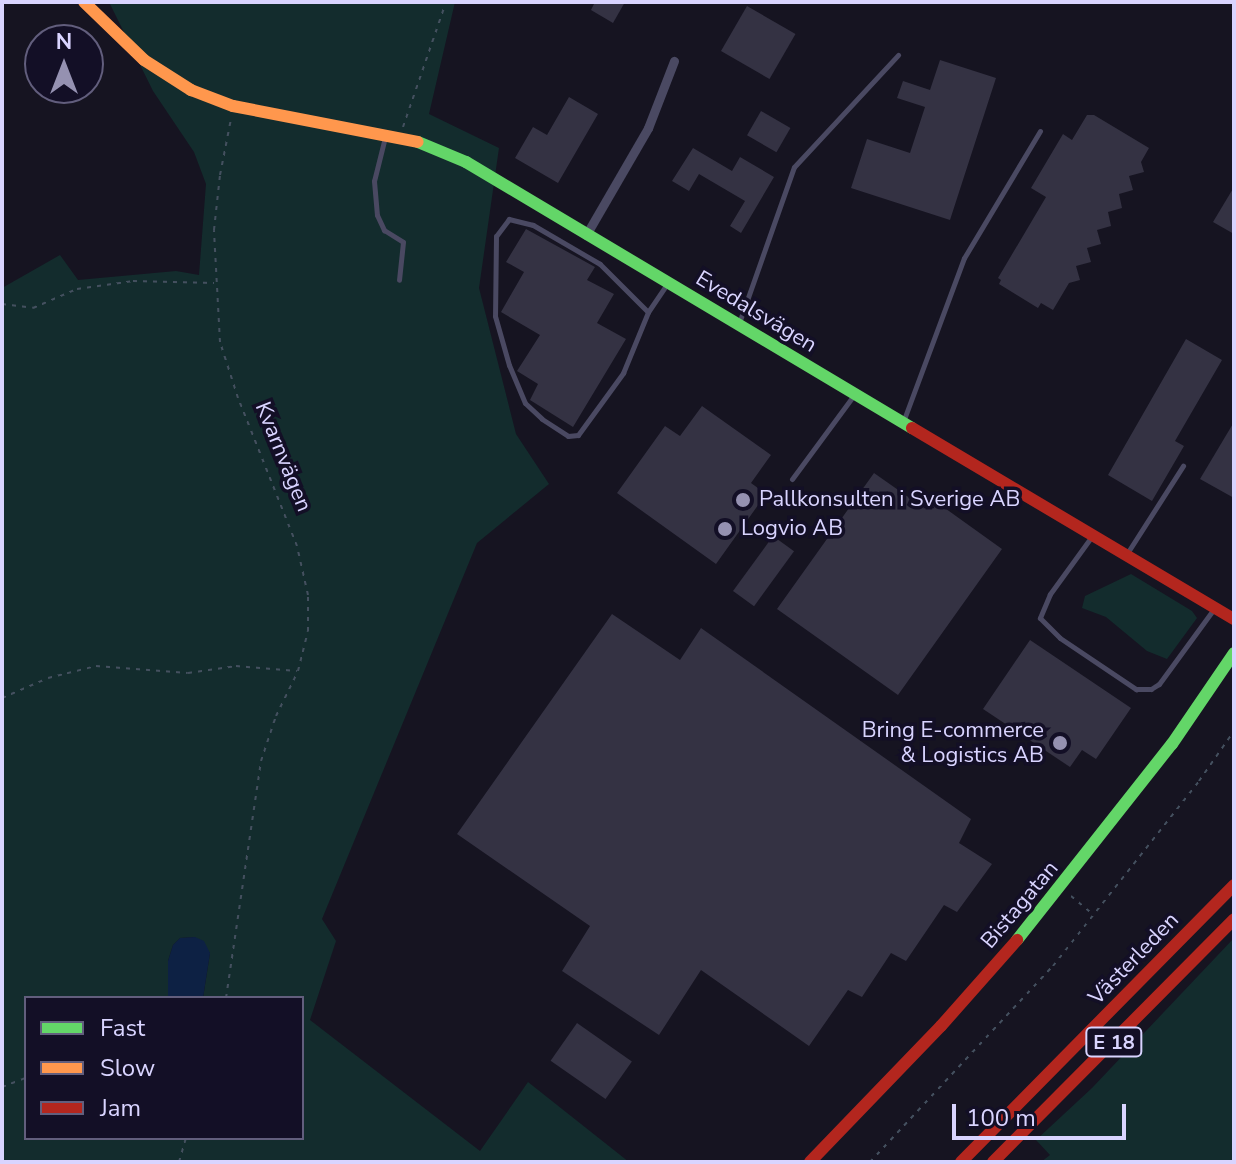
<!DOCTYPE html>
<meta charset="utf-8">
<style>
body{margin:0}
#map{position:relative;width:1236px;height:1164px;overflow:hidden;background:#161421;font-family:"Nunito Sans",sans-serif}
div>[style]{position:absolute}
[style*='--x']{left:calc(var(--x)*1px);top:calc(var(--y)*1px);width:calc(var(--w)*1px);rotate:calc(var(--a)*1deg)}
.green>*{inset:0;background:#132c2d}
.water>*{inset:0;background:#0d2144}
.building>*{inset:0;background:#343243;transform-origin:0 0}
.path>*{height:2px;margin-top:-1px;transform-origin:0;background:repeating-linear-gradient(90deg,#44505f 0 4px,transparent 0 10px)}
.lane>*{height:5px;margin:-2.5px;padding:0 2.5px;transform-origin:2.5px;border-radius:2.5px;background:#4a4962}
.street>*{height:9px;margin:-4.5px;padding:0 4.5px;transform-origin:4.5px;border-radius:4.5px;background:#4a4962}
.fast>*{height:12px;margin:-6px;padding:0 6px;transform-origin:6px;border-radius:6px;background:#63d668}
.slow>*{height:12px;margin:-6px;padding:0 6px;transform-origin:6px;border-radius:6px;background:#ff974d}
.jam>*{height:12px;margin:-6px;padding:0 6px;transform-origin:6px;border-radius:6px;background:#b3261e}
.dots>*{width:22px;height:22px;translate:-50% -50%;box-sizing:border-box;border:4px solid #130f26;border-radius:50%}
span{translate:-50% -50%;white-space:nowrap;text-align:center;line-height:1.15;-webkit-text-stroke:7px #130f26;paint-order:stroke}
.shield-label span{padding:2px 6px;background:#130f26;border:2px solid;border-radius:6px;-webkit-text-stroke-width:0}
.shield-label{font-size:20px;color:#d9d4ff;font-weight:700}
.street-label{font-size:22px;color:#d9d4ff}
.poi-label{font-size:22px;color:#d9d4ff}
.left{translate:0 -50%;text-align:left}
.right{translate:-100% -50%;text-align:right}
.frame{position:absolute;inset:0;border:4px solid #d9d4ff;pointer-events:none}
.legend{position:absolute;left:24px;top:996px;width:280px;height:144px;box-sizing:border-box;background:#130f26;border:2px solid #625e7d;margin:0;padding:10px 14px;list-style:none;font-size:24px;color:#d9d4ff}
.legend li{display:flex;align-items:center;gap:16px;height:40px}
.legend b{width:40px;border:2px solid #625e7d}
.north{position:absolute;left:24px;top:24px;width:80px;height:80px;box-sizing:border-box;background:#130f26;border:2px solid #625e7d;border-radius:50%;rotate:0deg;font-size:22px;font-weight:700;line-height:32px;text-align:center;color:#d9d4ff}
.north::after{content:'';display:block;margin:auto;width:28px;height:36px;background:#9591b1;clip-path:polygon(50% 0,100% 100%,50% 72%,0 100%)}
.scale{position:absolute;left:952px;top:1104px;width:174px;height:36px;box-sizing:border-box;border:4px solid #d9d4ff;border-top:0;padding-left:10px;font-size:24px;line-height:28px;white-space:nowrap;color:#d9d4ff;-webkit-text-stroke:6px #130f26;paint-order:stroke}
</style>
<div id="map">
<div class="green">
<div style="clip-path:polygon(evenodd,109px 2px,455px 2px,429px 114px,499px 148px,479px 288px,516px 434px,549px 484px,477px 543px,322px 919px,336px 941px,310px 1020px,480px 1151px,528px 1082px,629px 1162px,2px 1162px,2px 288px,60px 255px,78px 280px,176px 271px,199px 275px,206px 184px,194px 152px,153px 91px,109px 2px,195px 937px,210px 953px,203px 998px,302px 998px,302px 1138px,26px 1138px,26px 998px,168px 998px,168px 961px,173px 945px,180px 938px,195px 937px)"></div>
<div style="clip-path:polygon(1131px 574px,1192px 611px,1197px 618px,1167px 659px,1147px 651px,1106px 617px,1082px 608px,1085px 596px)"></div>
<div style="clip-path:polygon(1234px 938px,1234px 1162px,1041px 1162px,1050px 1155px,1036px 1140px,1092px 1088px)"></div>
</div>
<div class="water">
<div style="clip-path:polygon(195px 937px,204px 941px,210px 953px,203px 998px,168px 998px,168px 961px,173px 945px,180px 938px)"></div>
</div>
<div class="building">
<div style="clip-path:polygon(595px 2px,625px 2px,613px 23px,591px 10px)"></div>
<div style="left:747px;top:6px;width:56px;height:52px;rotate:30deg"></div>
<div style="clip-path:polygon(940px 60px,996px 78px,950px 220px,851px 188px,867px 139px,910px 153px,925px 107px,897px 98px,903px 81px,930px 90px)"></div>
<div style="clip-path:polygon(569px 97px,598px 114px,558px 183px,515px 158px,533px 127px,547px 135px)"></div>
<div style="left:761px;top:111px;width:34px;height:28px;rotate:30deg"></div>
<div style="clip-path:polygon(1087px 115px,1094px 115px,1149px 148px,1141px 162px,1144px 172px,1129px 176px,1133px 190px,1119px 194px,1122px 208px,1108px 212px,1111px 226px,1097px 230px,1101px 244px,1087px 248px,1091px 262px,1076px 266px,1080px 280px,1069px 283px,1053px 310px,1041px 303px,1038px 308px,999px 284px,1001px 280px,998px 278px,1046px 197px,1031px 188px,1063px 134px,1072px 140px)"></div>
<div style="clip-path:polygon(693px 148px,732px 171px,740px 157px,774px 177px,741px 233px,730px 226px,745px 201px,699px 174px,689px 191px,672px 181px)"></div>
<div style="clip-path:polygon(1234px 187px,1234px 234px,1213px 222px)"></div>
<div style="clip-path:polygon(526px 229px,595px 267px,587px 280px,614px 294px,597px 323px,626px 339px,573px 427px,530px 400px,538px 384px,517px 371px,540px 335px,501px 312px,524px 272px,506px 262px)"></div>
<div style="clip-path:polygon(1186px 339px,1222px 360px,1175px 441px,1184px 446px,1152px 501px,1108px 475px)"></div>
<div style="clip-path:polygon(702px 406px,771px 455px,751px 483px,766px 494px,716px 564px,617px 493px,665px 426px,680px 436px)"></div>
<div style="clip-path:polygon(1234px 422px,1234px 498px,1200px 479px)"></div>
<div style="clip-path:polygon(874px 473px,921px 506px,928px 496px,1002px 549px,898px 695px,777px 609px)"></div>
<div style="left:773px;top:536px;width:26px;height:68px;rotate:36deg"></div>
<div style="clip-path:polygon(612px 614px,680px 660px,701px 628px,971px 819px,959px 843px,992px 864px,957px 912px,944px 905px,906px 961px,891px 953px,862px 997px,848px 990px,809px 1046px,701px 970px,659px 1035px,562px 971px,590px 926px,457px 834px)"></div>
<div style="clip-path:polygon(1030px 640px,1131px 708px,1096px 759px,1082px 750px,1070px 767px,983px 709px)"></div>
<div style="left:577px;top:1023px;width:67px;height:46px;rotate:35deg"></div>
</div>
<div class="path">
<div style="--x:403;--y:127;--w:132;--a:-71"></div>
<div style="--x:2;--y:304;--w:31;--a:7"></div>
<div style="--x:33;--y:308;--w:48;--a:-23.4"></div>
<div style="--x:77;--y:289;--w:57;--a:-8.1"></div>
<div style="--x:133;--y:281;--w:81;--a:1.4"></div>
<div style="--x:2;--y:698;--w:50;--a:-23.5"></div>
<div style="--x:48;--y:678;--w:49;--a:-14"></div>
<div style="--x:96;--y:666;--w:92;--a:4.4"></div>
<div style="--x:188;--y:673;--w:49;--a:-8.3"></div>
<div style="--x:236;--y:666;--w:61;--a:4.7"></div>
<div style="--x:1071;--y:896;--w:30;--a:40"></div>
<div style="--x:226;--y:998;--w:240;--a:-81.6"></div>
<div style="--x:261;--y:761;--w:47;--a:-71.6"></div>
<div style="--x:276;--y:716;--w:50;--a:-63.9"></div>
<div style="--x:298;--y:671;--w:41;--a:-76"></div>
<div style="--x:308;--y:631;--w:36;--a:-90"></div>
<div style="--x:308;--y:595;--w:50;--a:-102.7"></div>
<div style="--x:297;--y:546;--w:159;--a:-111.7"></div>
<div style="--x:238;--y:398;--w:59;--a:-107.8"></div>
<div style="--x:220;--y:342;--w:112;--a:-93.1"></div>
<div style="--x:214;--y:230;--w:55;--a:-83.8"></div>
<div style="--x:220;--y:175;--w:57;--a:-78.9"></div>
<div style="--x:2;--y:1087;--w:26;--a:-21"></div>
<div style="--x:179;--y:1162;--w:25;--a:-74"></div>
<div style="--x:870;--y:1162;--w:268;--a:-47"></div>
<div style="--x:1053;--y:966;--w:236;--a:-51.7"></div>
<div style="--x:1199;--y:781;--w:61;--a:-55"></div>
</div>
<div class="lane">
<div style="--x:385;--y:137;--w:45;--a:104"></div>
<div style="--x:374;--y:181;--w:34;--a:85"></div>
<div style="--x:377;--y:215;--w:17;--a:65"></div>
<div style="--x:384;--y:230;--w:22;--a:32"></div>
<div style="--x:403;--y:242;--w:38;--a:96"></div>
<div style="--x:648;--y:312;--w:68;--a:-135"></div>
<div style="--x:600;--y:264;--w:78;--a:-149.8"></div>
<div style="--x:533;--y:225;--w:25;--a:-166"></div>
<div style="--x:509;--y:219;--w:21;--a:127"></div>
<div style="--x:496;--y:236;--w:80;--a:90.7"></div>
<div style="--x:495;--y:316;--w:51;--a:74.1"></div>
<div style="--x:509;--y:365;--w:41;--a:67.2"></div>
<div style="--x:525;--y:403;--w:23;--a:43"></div>
<div style="--x:542;--y:419;--w:31;--a:33"></div>
<div style="--x:568;--y:436;--w:10;--a:-6"></div>
<div style="--x:578;--y:435;--w:77;--a:-54"></div>
<div style="--x:623;--y:373;--w:66;--a:-67.7"></div>
<div style="--x:648;--y:312;--w:34;--a:-56"></div>
<div style="--x:739;--y:323;--w:165;--a:-70.6"></div>
<div style="--x:794;--y:167;--w:153;--a:-47.1"></div>
<div style="--x:903;--y:422;--w:175;--a:-69.6"></div>
<div style="--x:964;--y:258;--w:148;--a:-59.1"></div>
<div style="--x:792;--y:479;--w:104;--a:-53.6"></div>
<div style="--x:1092;--y:536;--w:72;--a:125.9"></div>
<div style="--x:1050;--y:594;--w:26;--a:113"></div>
<div style="--x:1040;--y:618;--w:28;--a:45"></div>
<div style="--x:1060;--y:638;--w:92;--a:33.9"></div>
<div style="--x:1136;--y:689;--w:15;--a:0"></div>
<div style="--x:1151;--y:689;--w:9;--a:-32"></div>
<div style="--x:1159;--y:684;--w:92;--a:-53.9"></div>
<div style="--x:1126;--y:555;--w:106;--a:-57.4"></div>
</div>
<div class="street">
<div style="--x:586;--y:235;--w:124;--a:-59.9"></div>
<div style="--x:648;--y:128;--w:72;--a:-68.8"></div>
</div>
<div class="fast">
<div style="--x:418;--y:142;--w:52;--a:22.6"></div>
<div style="--x:466;--y:162;--w:519;--a:30.81"></div>
<div style="--x:1017;--y:940;--w:250;--a:-51.7"></div>
<div style="--x:1172;--y:744;--w:110;--a:-55.7"></div>
</div>
<div class="slow">
<div style="--x:84;--y:2;--w:83;--a:44"></div>
<div style="--x:144;--y:60;--w:56;--a:32.6"></div>
<div style="--x:191;--y:90;--w:45;--a:20.9"></div>
<div style="--x:233;--y:106;--w:188;--a:11"></div>
</div>
<div class="jam">
<div style="--x:912;--y:428;--w:374;--a:30.7"></div>
<div style="--x:810;--y:1162;--w:189;--a:-46.1"></div>
<div style="--x:941;--y:1026;--w:115;--a:-48.5"></div>
<div style="--x:961;--y:1162;--w:389;--a:-45.4"></div>
<div style="--x:993;--y:1162;--w:342;--a:-45.2"></div>
</div>
<div class="dots">
<div style="left:743px;top:500px;background:#9591b1"></div>
<div style="left:725px;top:529px;background:#9591b1"></div>
<div style="left:1060px;top:743px;background:#9591b1"></div>
</div>
<div class="shield-label">
<span style="left:1114px;top:1042px">E 18</span>
</div>
<div class="street-label">
<span style="left:756px;top:312px;rotate:31deg">Evedalsvägen</span>
<span style="left:283px;top:457px;rotate:68deg">Kvarnvägen</span>
<span style="left:1020px;top:905px;rotate:-50deg">Bistagatan</span>
<span style="left:1134px;top:959px;rotate:-46deg">Västerleden</span>
</div>
<div class="poi-label">
<span class="left" style="left:759px;top:500px">Pallkonsulten i Sverige AB</span>
<span class="left" style="left:741px;top:529px">Logvio AB</span>
<span class="right" style="left:1044px;top:743px">Bring E-commerce<br>&amp; Logistics AB</span>
</div>
<div class="frame"></div>
<ul class="legend">
<li><b style="height:10px;background:#63d668"></b>Fast</li>
<li><b style="height:10px;background:#ff974d"></b>Slow</li>
<li><b style="height:10px;background:#b3261e"></b>Jam</li>
</ul>
<div class="north">N</div>
<div class="scale">100 m</div>
</div>
